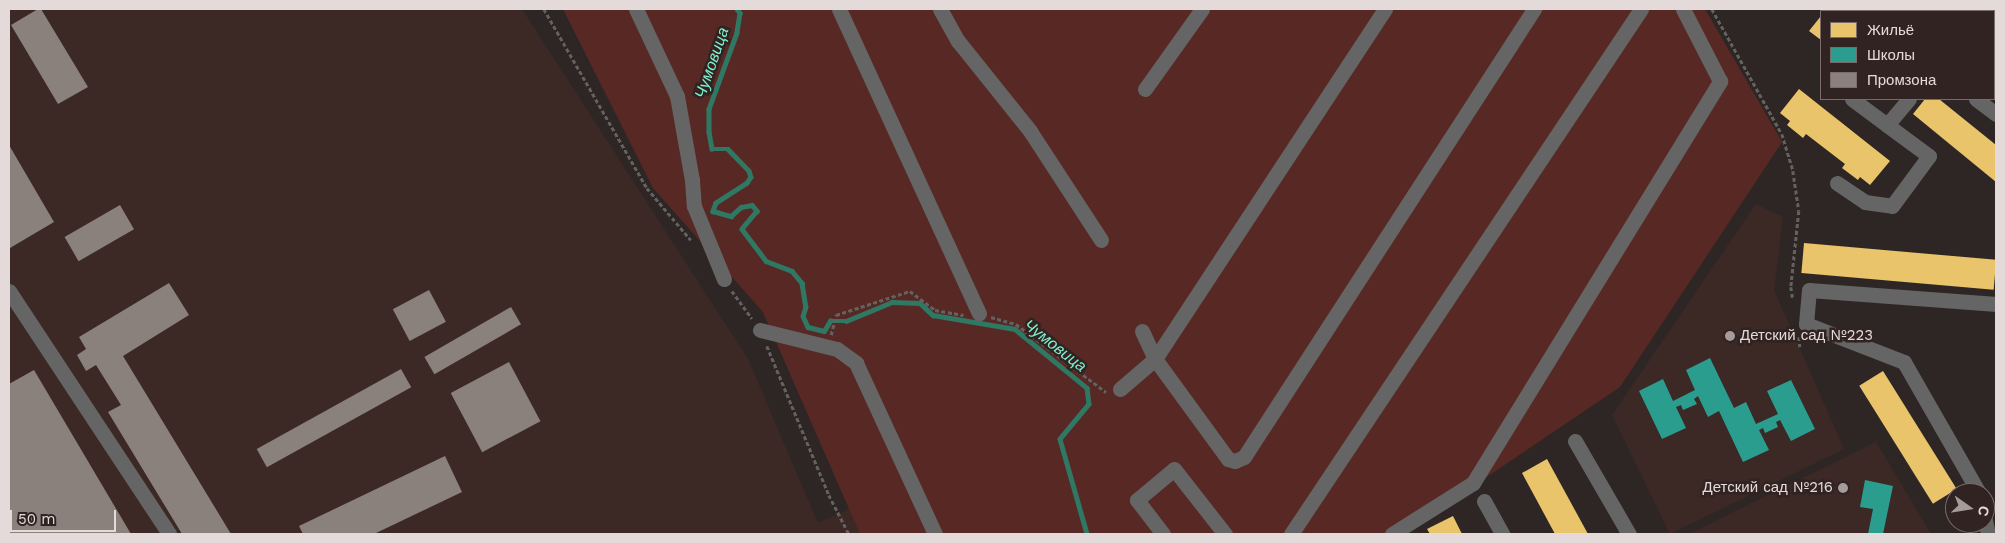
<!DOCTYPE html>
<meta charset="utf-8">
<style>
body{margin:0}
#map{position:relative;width:2005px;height:543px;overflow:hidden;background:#2e2624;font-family:"Work Sans",sans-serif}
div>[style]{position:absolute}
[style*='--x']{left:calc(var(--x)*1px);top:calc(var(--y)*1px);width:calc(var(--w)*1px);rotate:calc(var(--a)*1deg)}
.built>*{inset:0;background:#3c2926}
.green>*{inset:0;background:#582924}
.homes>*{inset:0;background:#e9c46a;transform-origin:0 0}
.schools>*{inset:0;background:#2a9d8f}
.industry>*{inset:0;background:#8a817c;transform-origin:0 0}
.stream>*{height:4.5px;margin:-2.25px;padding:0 2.25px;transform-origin:2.25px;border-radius:2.25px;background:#2f7863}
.path>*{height:2.5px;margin-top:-1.25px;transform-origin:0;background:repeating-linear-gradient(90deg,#636260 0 4px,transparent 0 6.5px)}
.minor>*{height:15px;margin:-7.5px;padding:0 7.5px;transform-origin:7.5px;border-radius:7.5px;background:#646564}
.dots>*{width:14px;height:14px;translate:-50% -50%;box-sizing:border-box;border:2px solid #312321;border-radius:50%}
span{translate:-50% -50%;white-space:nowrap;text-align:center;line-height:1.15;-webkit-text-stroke:5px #312321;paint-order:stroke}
.poi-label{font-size:15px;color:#e4dad9}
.left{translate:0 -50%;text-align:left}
.right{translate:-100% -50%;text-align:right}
.water-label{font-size:16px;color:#7df0cc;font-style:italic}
.frame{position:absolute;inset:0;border:10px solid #e4dad9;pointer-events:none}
.legend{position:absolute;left:1820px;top:10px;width:175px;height:90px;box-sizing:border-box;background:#312321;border:1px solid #796c6b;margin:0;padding:6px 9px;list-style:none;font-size:15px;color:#e4dad9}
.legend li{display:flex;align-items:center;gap:10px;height:25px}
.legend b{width:25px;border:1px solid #796c6b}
.north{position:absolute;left:1945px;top:483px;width:50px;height:50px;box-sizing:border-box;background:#312321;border:1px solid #796c6b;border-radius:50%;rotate:103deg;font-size:14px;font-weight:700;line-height:20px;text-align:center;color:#e4dad9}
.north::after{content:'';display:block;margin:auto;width:18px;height:22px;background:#a49b9a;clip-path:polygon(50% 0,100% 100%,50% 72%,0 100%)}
.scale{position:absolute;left:10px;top:510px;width:106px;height:22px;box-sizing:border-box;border:2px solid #e4dad9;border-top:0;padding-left:6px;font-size:15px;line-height:18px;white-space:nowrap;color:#e4dad9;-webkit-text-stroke:4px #312321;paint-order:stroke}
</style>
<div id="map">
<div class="built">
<div style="clip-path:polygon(9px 9px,522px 9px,748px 359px,818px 523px,849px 509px,860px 534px,9px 534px)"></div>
<div style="clip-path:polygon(1756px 204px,1783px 217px,1774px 290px,1844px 449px,1670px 534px,1612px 415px)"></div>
<div style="clip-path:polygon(1876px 442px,1931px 534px,1689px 534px)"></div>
</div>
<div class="green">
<div style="clip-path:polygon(563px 9px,1705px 9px,1782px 142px,1620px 387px,1402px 534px,860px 534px,763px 312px,653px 188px)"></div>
</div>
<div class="homes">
<div style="clip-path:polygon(1949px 9px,1969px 9px,1972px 11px,1947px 11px)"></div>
<div style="clip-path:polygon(1821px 16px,1821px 40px,1809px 31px)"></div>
<div style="left:1994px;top:30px;width:3px;height:44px;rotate:45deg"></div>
<div style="clip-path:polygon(1799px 89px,1890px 161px,1870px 185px,1860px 177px,1858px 180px,1842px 168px,1845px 164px,1806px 134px,1803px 138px,1787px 125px,1790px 121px,1780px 113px)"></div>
<div style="clip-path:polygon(1925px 99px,1939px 99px,1996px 145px,1996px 182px,1913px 114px)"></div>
<div style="left:1804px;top:243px;width:193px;height:30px;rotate:5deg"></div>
<div style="left:1883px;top:371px;width:139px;height:28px;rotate:58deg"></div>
<div style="clip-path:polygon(1547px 459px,1588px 534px,1555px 534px,1522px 473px)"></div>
<div style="clip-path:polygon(1453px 516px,1462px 534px,1430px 534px,1427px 529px)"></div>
</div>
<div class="schools">
<div style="clip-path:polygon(1710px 358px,1734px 408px,1746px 402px,1756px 424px,1778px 414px,1767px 391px,1791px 380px,1815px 429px,1791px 441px,1780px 420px,1776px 422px,1778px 427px,1765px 433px,1763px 428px,1759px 430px,1769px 450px,1743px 462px,1719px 411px,1708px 417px,1698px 396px,1694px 399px,1697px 404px,1683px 410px,1681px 405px,1676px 407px,1686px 428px,1662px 439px,1639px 391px,1663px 379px,1673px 401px,1695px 390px,1686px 370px)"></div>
<div style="clip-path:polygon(1865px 480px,1893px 486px,1883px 534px,1868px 534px,1873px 509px,1860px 507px)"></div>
</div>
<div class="industry">
<div style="clip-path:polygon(38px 9px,41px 9px,88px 87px,58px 104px,11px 25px)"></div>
<div style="clip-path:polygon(9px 145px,54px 222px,10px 248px,9px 246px)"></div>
<div style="left:120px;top:205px;width:28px;height:64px;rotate:60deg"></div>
<div style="clip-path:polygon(169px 283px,189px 315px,123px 356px,231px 534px,182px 534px,108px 412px,121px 405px,96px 365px,86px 371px,77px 355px,86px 349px,79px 337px)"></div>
<div style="left:429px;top:290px;width:36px;height:41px;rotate:62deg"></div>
<div style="left:511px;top:307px;width:20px;height:100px;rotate:60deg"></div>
<div style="left:509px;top:362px;width:67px;height:66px;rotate:62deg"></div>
<div style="left:401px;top:369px;width:21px;height:165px;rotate:61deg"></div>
<div style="clip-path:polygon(34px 370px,131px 534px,9px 534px,9px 384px)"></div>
<div style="clip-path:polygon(445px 456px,462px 492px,374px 534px,303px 534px,299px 526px)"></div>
</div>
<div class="stream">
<div style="--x:737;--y:9;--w:5;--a:53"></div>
<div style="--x:740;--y:13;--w:20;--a:99"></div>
<div style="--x:737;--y:33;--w:81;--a:110.2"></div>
<div style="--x:709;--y:109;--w:23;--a:90"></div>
<div style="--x:709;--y:132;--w:17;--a:80"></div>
<div style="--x:712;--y:149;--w:16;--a:0"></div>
<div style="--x:728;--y:149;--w:30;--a:46"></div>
<div style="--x:749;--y:171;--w:6;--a:72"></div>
<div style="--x:751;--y:177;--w:7;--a:124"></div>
<div style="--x:747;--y:183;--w:37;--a:147"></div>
<div style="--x:716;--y:203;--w:9;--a:111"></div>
<div style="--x:713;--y:211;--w:19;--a:16"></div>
<div style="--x:731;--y:216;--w:13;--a:-42"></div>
<div style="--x:741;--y:207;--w:11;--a:-10"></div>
<div style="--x:752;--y:205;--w:8;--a:50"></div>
<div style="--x:757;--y:211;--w:23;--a:130"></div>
<div style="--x:742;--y:229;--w:40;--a:53"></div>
<div style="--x:766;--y:261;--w:28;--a:21"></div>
<div style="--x:792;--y:271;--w:16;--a:50"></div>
<div style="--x:802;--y:283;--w:24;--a:81"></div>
<div style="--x:806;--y:307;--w:9;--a:108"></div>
<div style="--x:803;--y:316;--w:12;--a:66"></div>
<div style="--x:808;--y:327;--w:16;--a:14"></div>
<div style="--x:824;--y:331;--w:12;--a:-59"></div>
<div style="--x:830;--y:321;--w:16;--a:0"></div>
<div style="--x:846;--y:321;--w:50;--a:-22.4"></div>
<div style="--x:892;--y:302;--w:28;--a:2"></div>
<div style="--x:920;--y:303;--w:18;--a:43"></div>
<div style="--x:933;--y:315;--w:83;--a:9.7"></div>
<div style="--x:1015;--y:329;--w:93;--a:39.3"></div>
<div style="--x:1087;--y:388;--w:16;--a:83"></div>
<div style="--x:1089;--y:404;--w:45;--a:129.6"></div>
<div style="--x:1060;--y:439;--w:99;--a:74.1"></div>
</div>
<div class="path">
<div style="--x:544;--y:9;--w:207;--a:60.1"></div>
<div style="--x:647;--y:188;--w:68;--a:49.8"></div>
<div style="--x:1712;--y:9;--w:143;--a:60.8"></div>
<div style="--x:1782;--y:134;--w:39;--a:73"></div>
<div style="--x:1793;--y:171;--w:40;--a:81.5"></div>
<div style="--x:1799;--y:211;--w:76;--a:96"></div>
<div style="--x:1791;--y:287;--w:12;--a:81"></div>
<div style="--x:732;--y:291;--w:34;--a:54"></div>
<div style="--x:991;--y:317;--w:26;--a:16"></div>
<div style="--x:1016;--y:324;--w:113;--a:37.1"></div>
<div style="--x:831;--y:335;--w:21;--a:-76"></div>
<div style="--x:836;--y:315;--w:78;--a:-18"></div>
<div style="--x:910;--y:291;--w:31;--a:37"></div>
<div style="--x:935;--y:310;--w:29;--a:10"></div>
<div style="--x:1799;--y:337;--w:10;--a:84"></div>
<div style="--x:767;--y:346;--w:161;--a:67.4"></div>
<div style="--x:829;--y:495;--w:44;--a:62.9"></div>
</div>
<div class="minor">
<div style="--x:636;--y:9;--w:96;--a:64.8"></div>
<div style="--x:677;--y:96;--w:85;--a:79.9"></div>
<div style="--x:692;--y:180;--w:26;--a:86"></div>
<div style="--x:694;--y:206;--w:79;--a:67.7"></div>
<div style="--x:839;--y:9;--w:335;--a:65.3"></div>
<div style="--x:940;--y:9;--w:37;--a:61"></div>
<div style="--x:958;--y:41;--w:115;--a:51.3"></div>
<div style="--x:1030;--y:131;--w:130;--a:56.9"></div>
<div style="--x:1861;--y:9;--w:4;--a:34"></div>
<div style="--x:1929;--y:11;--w:3;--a:-45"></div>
<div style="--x:1145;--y:89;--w:98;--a:-54.5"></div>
<div style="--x:1852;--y:99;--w:44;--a:36.6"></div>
<div style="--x:1976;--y:99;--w:25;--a:37"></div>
<div style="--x:1837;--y:183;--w:34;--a:34"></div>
<div style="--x:1865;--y:202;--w:27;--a:8"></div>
<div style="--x:1892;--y:206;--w:62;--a:-53.5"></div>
<div style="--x:1929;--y:156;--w:52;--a:-143.6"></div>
<div style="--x:1887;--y:125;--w:34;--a:-50"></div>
<div style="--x:9;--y:291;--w:291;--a:56.6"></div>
<div style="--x:760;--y:330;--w:79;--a:13.9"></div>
<div style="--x:837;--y:349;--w:24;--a:36"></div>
<div style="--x:856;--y:363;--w:188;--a:65.2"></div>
<div style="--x:1142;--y:331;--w:31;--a:65"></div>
<div style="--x:1155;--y:359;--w:124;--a:53.9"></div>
<div style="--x:1228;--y:459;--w:7;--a:16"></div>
<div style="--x:1235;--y:461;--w:10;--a:-24"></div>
<div style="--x:1244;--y:457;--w:534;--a:-57.08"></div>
<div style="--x:1120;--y:389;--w:46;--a:-40.6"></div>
<div style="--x:1155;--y:359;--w:419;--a:-56.7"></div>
<div style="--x:1575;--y:441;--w:108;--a:59.9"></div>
<div style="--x:1979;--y:493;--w:151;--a:-119.8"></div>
<div style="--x:1904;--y:362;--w:105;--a:-158.8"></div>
<div style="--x:1806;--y:324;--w:34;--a:-85"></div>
<div style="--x:1809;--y:290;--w:188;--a:4.3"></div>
<div style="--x:1484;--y:501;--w:38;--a:61"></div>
<div style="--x:1985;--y:520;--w:14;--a:78"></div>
<div style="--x:1163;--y:534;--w:43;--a:-127.4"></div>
<div style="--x:1137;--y:500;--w:48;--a:-40"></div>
<div style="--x:1174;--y:469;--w:83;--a:51.9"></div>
<div style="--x:1291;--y:534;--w:631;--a:-56.31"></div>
<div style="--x:1392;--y:534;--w:96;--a:-32.2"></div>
<div style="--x:1473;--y:483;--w:472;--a:-58.4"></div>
<div style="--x:1720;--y:81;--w:81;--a:-117.2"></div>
</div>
<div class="dots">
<div style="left:1730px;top:336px;background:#a49b9a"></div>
<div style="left:1843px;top:488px;background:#a49b9a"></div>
</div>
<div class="poi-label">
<span class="left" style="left:1740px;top:336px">Детский сад №223</span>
<span class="right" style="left:1833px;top:488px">Детский сад №216</span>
</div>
<div class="water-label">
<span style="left:712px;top:63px;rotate:-71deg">Чумовица</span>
<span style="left:1055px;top:346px;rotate:38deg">Чумовица</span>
</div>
<div class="frame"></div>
<ul class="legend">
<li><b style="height:14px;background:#e9c46a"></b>Жильё</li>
<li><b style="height:14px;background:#2a9d8f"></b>Школы</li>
<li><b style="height:14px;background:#8a817c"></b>Промзона</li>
</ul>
<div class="north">С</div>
<div class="scale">50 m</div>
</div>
